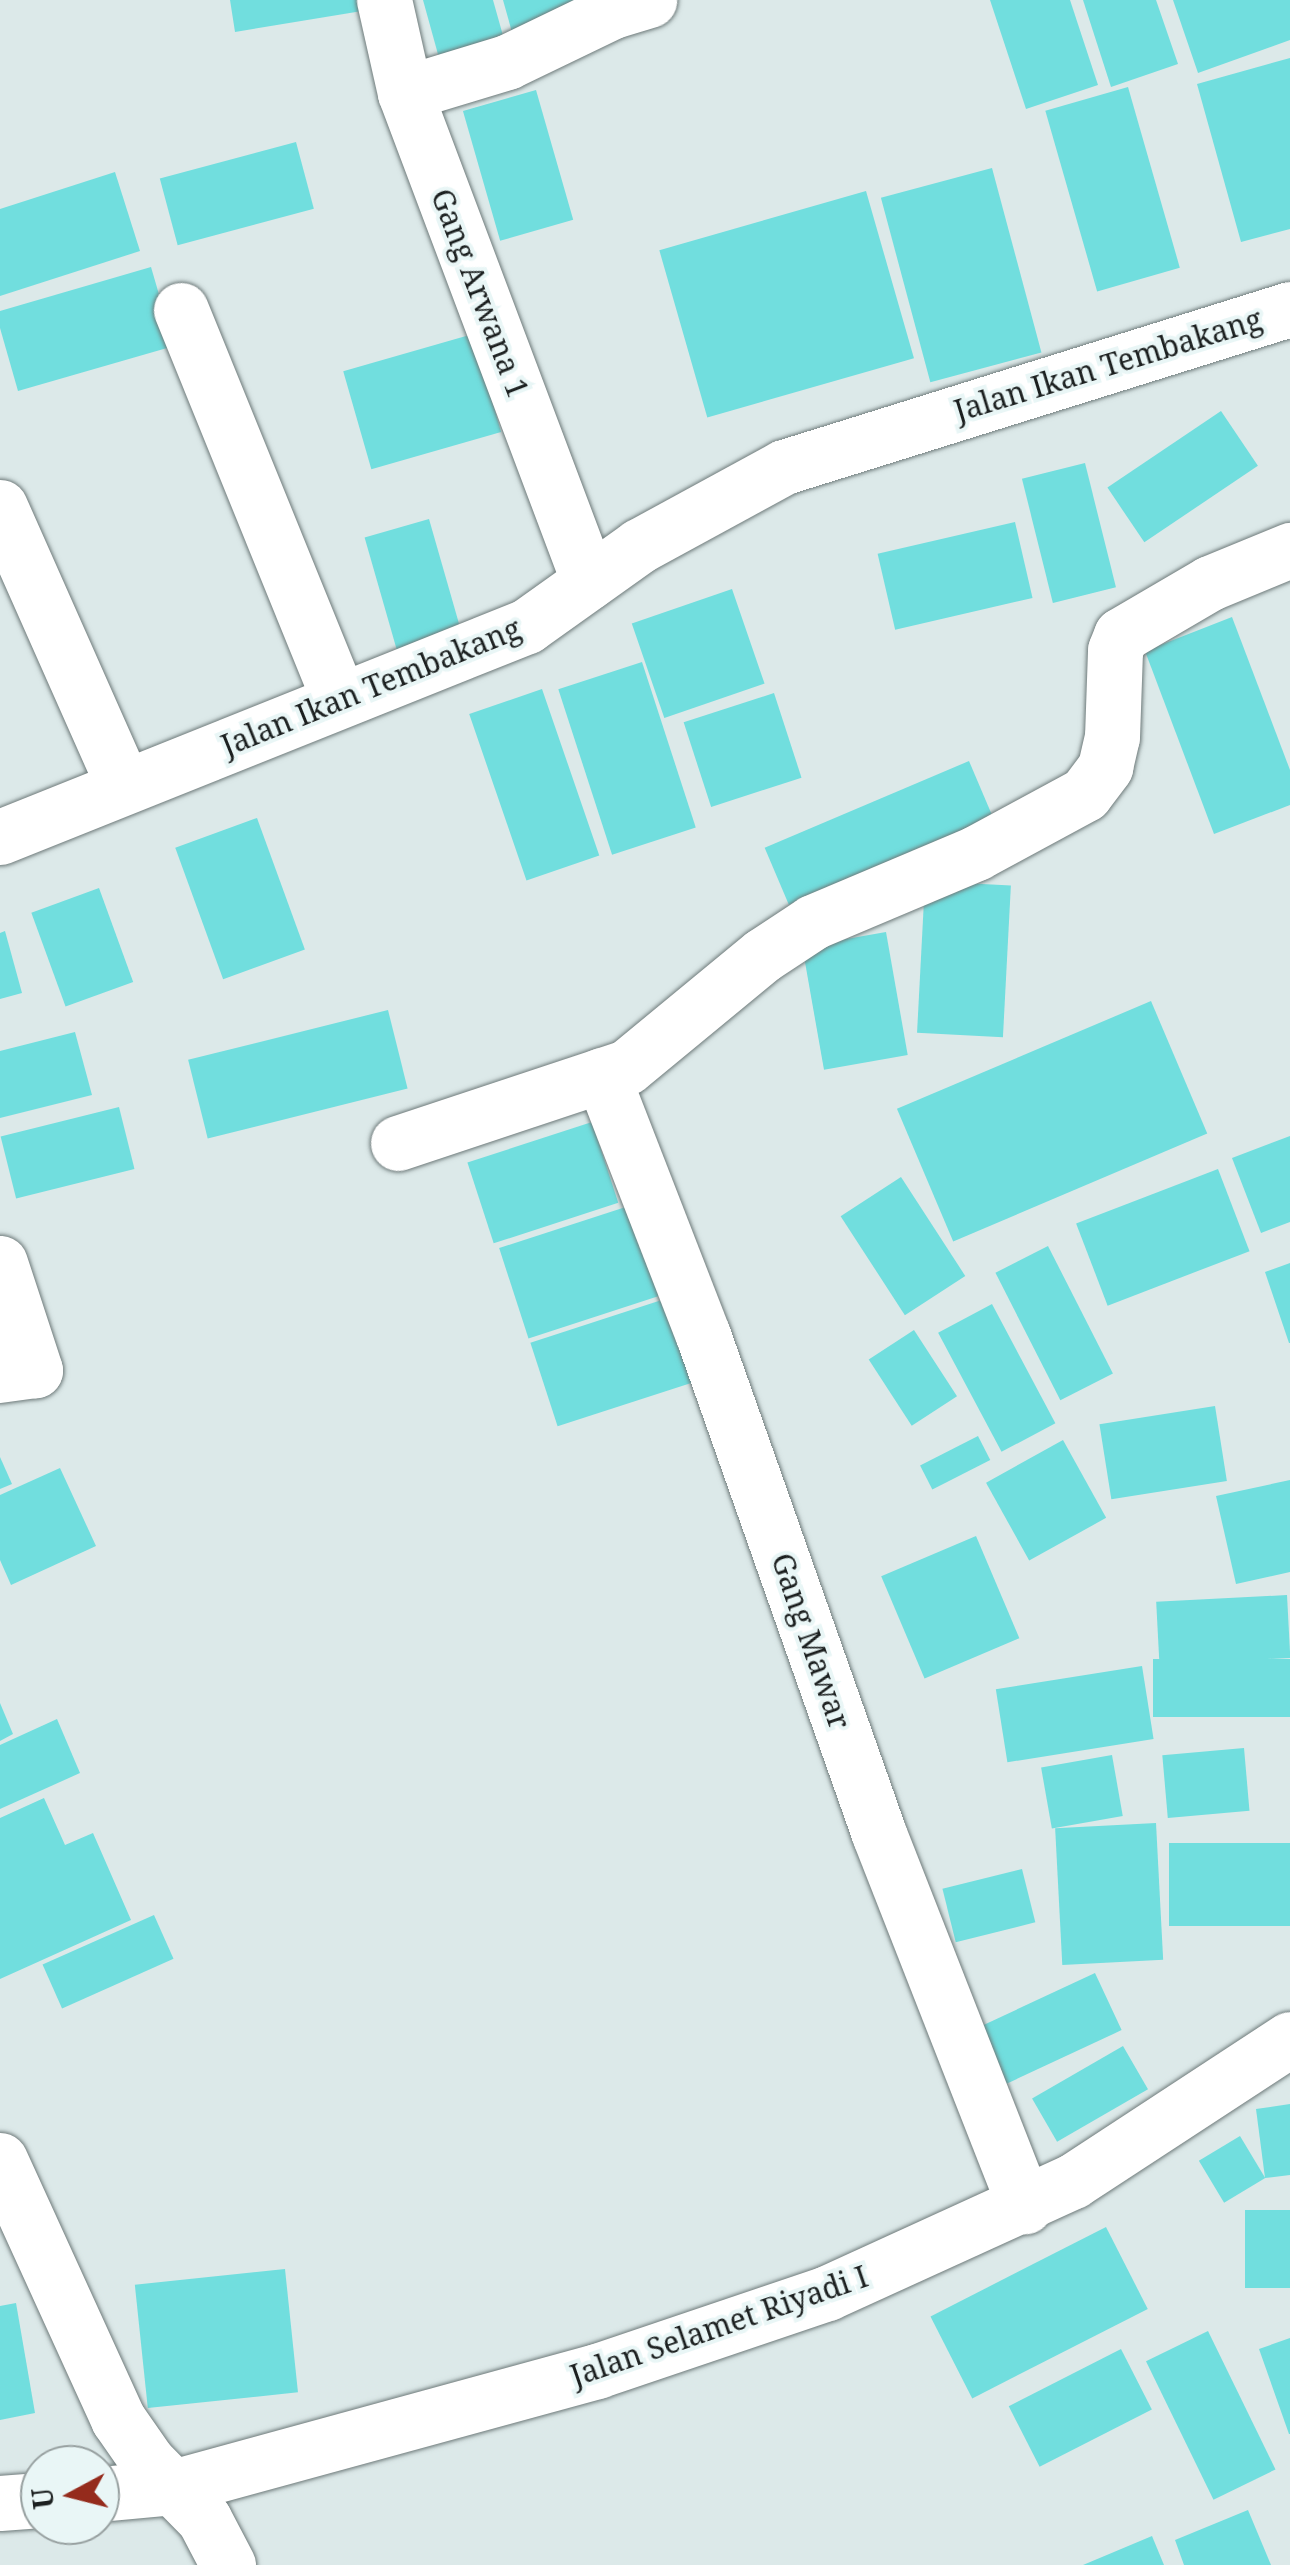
<!DOCTYPE html>
<style>
body{margin:0}
#map{position:relative;width:1290px;height:2565px;overflow:hidden;background:#dce9e9;font-family:"Noto Serif",serif}
div>[style]{position:absolute}
[style*='--x']{left:calc(var(--x)*1px);top:calc(var(--y)*1px);width:calc(var(--w)*1px);rotate:calc(var(--a)*1deg)}
.building>*{inset:0;background:#71dede;transform-origin:0 0}
.roads{filter:drop-shadow(0 0 2px #6e7a7a) drop-shadow(0 0 2px #6e7a7a)}
.minor>*{height:55px;margin:-27.5px;padding:0 27.5px;transform-origin:27.5px;border-radius:27.5px;background:#fff}
.major>*{height:55px;margin:-27.5px;padding:0 27.5px;transform-origin:27.5px;border-radius:27.5px;background:#fff}
span{translate:-50% -50%;white-space:nowrap;text-align:center;line-height:1.15;-webkit-text-stroke:8px #e9f6f6;paint-order:stroke}
.street-label{font-size:30px;color:#1c2020}
.north{position:absolute;left:20px;top:2445px;width:100px;height:100px;box-sizing:border-box;background:#e9f6f6;border:2px solid #97a0a0;border-radius:50%;rotate:263deg;font-size:28px;font-weight:700;line-height:40px;text-align:center;color:#1c2020}
.north::after{content:'';display:block;margin:auto;width:35px;height:45px;background:#952b1c;clip-path:polygon(50% 0,100% 100%,50% 72%,0 100%)}
</style>
<div id="map">
<div class="building">
<div style="clip-path:polygon(230px 0,361px 0,362px 11px,235px 32px)"></div>
<div style="clip-path:polygon(423px 0,493px 0,509px 57px,444px 76px)"></div>
<div style="clip-path:polygon(503px 0,578px 0,515px 43px)"></div>
<div style="clip-path:polygon(990px 0,1070px 0,1098px 85px,1026px 109px)"></div>
<div style="clip-path:polygon(1083px 0,1156px 0,1178px 64px,1111px 87px)"></div>
<div style="clip-path:polygon(1173px 0,1290px 0,1290px 40px,1198px 73px)"></div>
<div style="clip-path:polygon(1290px 58px,1290px 229px,1241px 242px,1197px 84px)"></div>
<div style="left:1128px;top:87px;width:188px;height:86px;rotate:74deg"></div>
<div style="left:536px;top:90px;width:135px;height:76px;rotate:74deg"></div>
<div style="left:296px;top:142px;width:69px;height:141px;rotate:75deg"></div>
<div style="left:992px;top:168px;width:191px;height:115px;rotate:75deg"></div>
<div style="clip-path:polygon(115px 172px,140px 251px,0 296px,0 209px)"></div>
<div style="left:866px;top:191px;width:174px;height:215px;rotate:74deg"></div>
<div style="clip-path:polygon(151px 267px,174px 346px,18px 391px,0 328px,0 311px)"></div>
<div style="left:473px;top:334px;width:102px;height:135px;rotate:74deg"></div>
<div style="left:1221px;top:411px;width:66px;height:137px;rotate:56deg"></div>
<div style="left:1085px;top:463px;width:128px;height:65px;rotate:76deg"></div>
<div style="left:429px;top:519px;width:130px;height:67px;rotate:74deg"></div>
<div style="left:1015px;top:522px;width:78px;height:141px;rotate:77deg"></div>
<div style="left:732px;top:589px;width:100px;height:106px;rotate:71deg"></div>
<div style="clip-path:polygon(1232px 617px,1290px 770px,1290px 805px,1214px 834px,1145px 651px)"></div>
<div style="left:642px;top:662px;width:174px;height:88px;rotate:72deg"></div>
<div style="left:542px;top:689px;width:176px;height:77px;rotate:71deg"></div>
<div style="left:774px;top:693px;width:89px;height:95px;rotate:72deg"></div>
<div style="left:969px;top:761px;width:62px;height:222px;rotate:67deg"></div>
<div style="left:257px;top:818px;width:140px;height:87px;rotate:70deg"></div>
<div style="left:925px;top:881px;width:86px;height:152px;rotate:3deg"></div>
<div style="left:99px;top:888px;width:100px;height:72px;rotate:70deg"></div>
<div style="clip-path:polygon(5px 931px,22px 993px,0 999px,0 933px)"></div>
<div style="left:886px;top:932px;width:125px;height:85px;rotate:80deg"></div>
<div style="left:1151px;top:1001px;width:144px;height:276px;rotate:67deg"></div>
<div style="left:388px;top:1010px;width:81px;height:206px;rotate:76deg"></div>
<div style="clip-path:polygon(75px 1032px,92px 1095px,0 1118px,0 1051px)"></div>
<div style="left:119px;top:1107px;width:64px;height:122px;rotate:76deg"></div>
<div style="left:592px;top:1122px;width:85px;height:131px;rotate:72deg"></div>
<div style="clip-path:polygon(1290px 1136px,1290px 1222px,1261px 1233px,1232px 1158px)"></div>
<div style="left:1218px;top:1169px;width:88px;height:152px;rotate:69deg"></div>
<div style="left:901px;top:1177px;width:118px;height:72px;rotate:57deg"></div>
<div style="left:638px;top:1203px;width:95px;height:146px;rotate:72deg"></div>
<div style="left:1048px;top:1246px;width:143px;height:59px;rotate:63deg"></div>
<div style="clip-path:polygon(1290px 1263px,1290px 1343px,1289px 1343px,1265px 1272px)"></div>
<div style="left:674px;top:1296px;width:88px;height:151px;rotate:72deg"></div>
<div style="left:992px;top:1304px;width:135px;height:61px;rotate:62deg"></div>
<div style="left:914px;top:1330px;width:79px;height:54px;rotate:57deg"></div>
<div style="left:1215px;top:1406px;width:76px;height:117px;rotate:81deg"></div>
<div style="left:978px;top:1436px;width:27px;height:65px;rotate:63deg"></div>
<div style="left:1063px;top:1440px;width:89px;height:88px;rotate:61deg"></div>
<div style="clip-path:polygon(0 1457px,12px 1484px,0 1489px)"></div>
<div style="clip-path:polygon(60px 1468px,96px 1546px,11px 1585px,0 1560px,0 1495px)"></div>
<div style="clip-path:polygon(1290px 1480px,1290px 1572px,1236px 1584px,1216px 1496px)"></div>
<div style="left:976px;top:1536px;width:111px;height:103px;rotate:67deg"></div>
<div style="left:1287px;top:1595px;width:63px;height:131px;rotate:87deg"></div>
<div style="left:1290px;top:1659px;width:58px;height:137px;rotate:90deg"></div>
<div style="left:1142px;top:1666px;width:74px;height:148px;rotate:81deg"></div>
<div style="clip-path:polygon(0 1703px,13px 1734px,0 1741px)"></div>
<div style="clip-path:polygon(57px 1719px,80px 1773px,0 1809px,0 1745px)"></div>
<div style="left:1244px;top:1748px;width:63px;height:82px;rotate:85deg"></div>
<div style="left:1112px;top:1755px;width:62px;height:72px;rotate:80deg"></div>
<div style="clip-path:polygon(44px 1798px,65px 1845px,93px 1833px,131px 1920px,0 1979px,0 1818px)"></div>
<div style="left:1156px;top:1823px;width:137px;height:101px;rotate:87deg"></div>
<div style="left:1290px;top:1843px;width:83px;height:121px;rotate:90deg"></div>
<div style="left:1022px;top:1869px;width:55px;height:82px;rotate:76deg"></div>
<div style="left:154px;top:1915px;width:48px;height:122px;rotate:66deg"></div>
<div style="left:1095px;top:1973px;width:63px;height:136px;rotate:65deg"></div>
<div style="left:1123px;top:2046px;width:50px;height:105px;rotate:60deg"></div>
<div style="clip-path:polygon(1290px 2104px,1290px 2175px,1265px 2178px,1256px 2109px)"></div>
<div style="left:1240px;top:2136px;width:49px;height:48px;rotate:59deg"></div>
<div style="left:1290px;top:2210px;width:78px;height:45px;rotate:90deg"></div>
<div style="left:1106px;top:2227px;width:92px;height:197px;rotate:63deg"></div>
<div style="left:285px;top:2269px;width:124px;height:151px;rotate:84deg"></div>
<div style="clip-path:polygon(16px 2303px,35px 2413px,0 2420px,0 2306px)"></div>
<div style="left:1208px;top:2331px;width:154px;height:69px;rotate:64deg"></div>
<div style="clip-path:polygon(1290px 2338px,1290px 2434px,1289px 2434px,1259px 2349px)"></div>
<div style="left:1121px;top:2349px;width:68px;height:126px;rotate:63deg"></div>
<div style="clip-path:polygon(1248px 2510px,1271px 2565px,1184px 2565px,1175px 2540px)"></div>
<div style="clip-path:polygon(1152px 2536px,1164px 2565px,1083px 2565px)"></div>
</div>
<div class="roads">
<div class="minor">
<div style="--x:384;--y:0;--w:95;--a:77.3"></div>
<div style="--x:405;--y:93;--w:522;--a:69.38"></div>
<div style="--x:405;--y:93;--w:107;--a:-16.9"></div>
<div style="--x:507;--y:62;--w:118;--a:-25.7"></div>
<div style="--x:613;--y:11;--w:38;--a:-17"></div>
<div style="--x:181;--y:310;--w:421;--a:67.9"></div>
<div style="--x:0;--y:507;--w:304;--a:66.1"></div>
<div style="--x:0;--y:837;--w:568;--a:-21.82"></div>
<div style="--x:527;--y:626;--w:138;--a:-35.5"></div>
<div style="--x:639;--y:546;--w:165;--a:-28.6"></div>
<div style="--x:784;--y:467;--w:530;--a:-17.34"></div>
<div style="--x:602;--y:1075;--w:279;--a:68.8"></div>
<div style="--x:703;--y:1335;--w:529;--a:70.57"></div>
<div style="--x:879;--y:1834;--w:400;--a:68.6"></div>
<div style="--x:398;--y:1143;--w:241;--a:-18.4"></div>
<div style="--x:627;--y:1067;--w:176;--a:-39.5"></div>
<div style="--x:763;--y:955;--w:60;--a:-33.4"></div>
<div style="--x:813;--y:922;--w:177;--a:-22.9"></div>
<div style="--x:976;--y:853;--w:124;--a:-28.4"></div>
<div style="--x:1085;--y:794;--w:34;--a:-53"></div>
<div style="--x:1105;--y:767;--w:31;--a:-77"></div>
<div style="--x:1112;--y:737;--w:87;--a:-88"></div>
<div style="--x:1115;--y:650;--w:16;--a:-68"></div>
<div style="--x:1121;--y:635;--w:103;--a:-30.3"></div>
<div style="--x:1210;--y:583;--w:87;--a:-22.4"></div>
<div style="--x:0;--y:1263;--w:113;--a:71.9"></div>
<div style="--x:35;--y:1370;--w:35;--a:172"></div>
<div style="--x:0;--y:2160;--w:285;--a:65.5"></div>
<div style="--x:118;--y:2419;--w:52;--a:55.1"></div>
<div style="--x:148;--y:2462;--w:80;--a:45.5"></div>
<div style="--x:204;--y:2519;--w:52;--a:62.4"></div>
</div>
<div class="major">
<div style="--x:100;--y:2494;--w:73;--a:-5.5"></div>
<div style="--x:173;--y:2487;--w:440;--a:-15.3"></div>
<div style="--x:597;--y:2371;--w:243;--a:-18.7"></div>
<div style="--x:827;--y:2293;--w:270;--a:-24.5"></div>
<div style="--x:1073;--y:2181;--w:259;--a:-33.2"></div>
<div style="--x:0;--y:2503;--w:40;--a:-4.3"></div>
</div>
</div>
<div class="street-label">
<span style="left:480px;top:293px;rotate:69deg">Gang Arwana 1</span>
<span style="left:1108px;top:365px;rotate:-17deg">Jalan Ikan Tembakang</span>
<span style="left:371px;top:687px;rotate:-22deg">Jalan Ikan Tembakang</span>
<span style="left:811px;top:1641px;rotate:71deg">Gang Mawar</span>
<span style="left:719px;top:2326px;rotate:-19deg">Jalan Selamet Riyadi I</span>
</div>
<div class="north">U</div>
</div>
